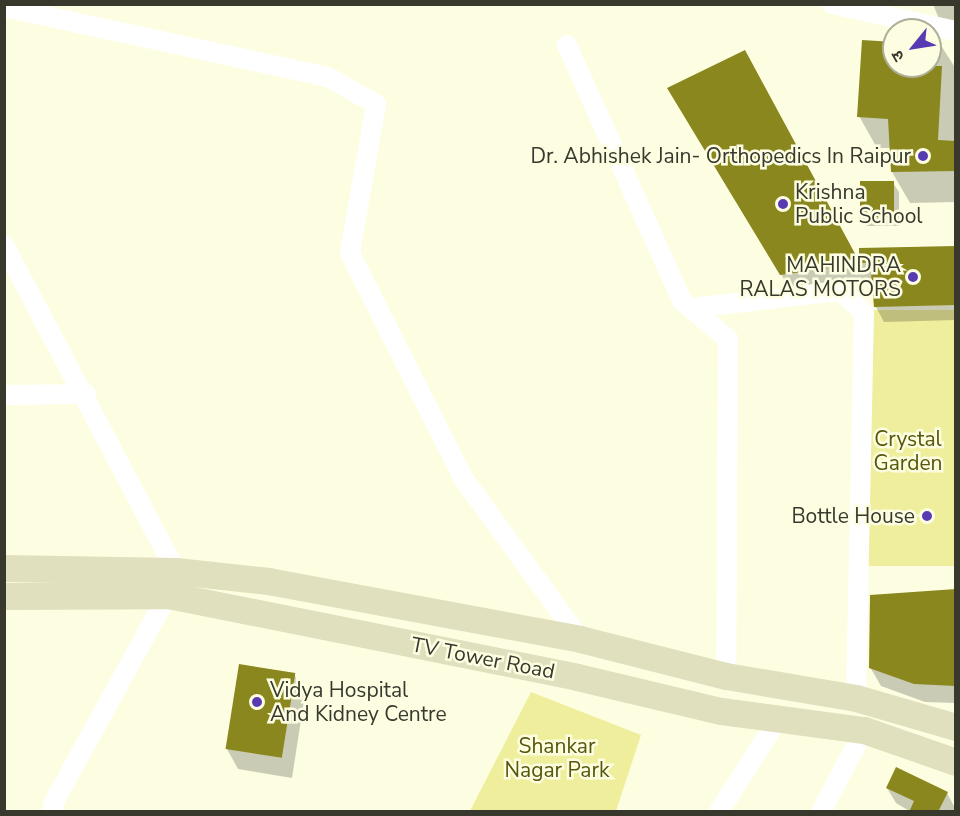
<!DOCTYPE html>
<meta charset="utf-8">
<style>
body{margin:0}
#map{position:relative;width:960px;height:816px;overflow:hidden;background:#fdfee1;font-family:"Nunito Sans","Noto Sans Devanagari",sans-serif}
div>[style]{position:absolute}
[style*='--x']{left:calc(var(--x)*1px);top:calc(var(--y)*1px);width:calc(var(--w)*1px);rotate:calc(var(--a)*1deg)}
.green>*{inset:0;background:#efee9c;transform-origin:0 0}
.shadow>*{inset:0;background:#0003}
.building>*{inset:0;background:#8a871e;transform-origin:0 0}
.street>*{height:20px;margin:-10px;padding:0 10px;transform-origin:10px;border-radius:10px;background:#fff}
.secondary>*{height:27px;margin:-13.5px;padding:0 13.5px;transform-origin:13.5px;border-radius:13.5px;background:#e0e0bf}
.dots>*{width:16px;height:16px;translate:-50% -50%;box-sizing:border-box;border:3px solid #fdfee1;border-radius:50%}
span{translate:-50% -50%;white-space:nowrap;text-align:center;line-height:1.15;-webkit-text-stroke:5px #fdfee1;paint-order:stroke}
.poi-label{font-size:21px;color:#38382d}
.right{translate:-100% -50%;text-align:right}
.left{translate:0 -50%;text-align:left}
.park-label{font-size:21px;color:#58560a}
.street-label{font-size:21px;color:#38382d}
.frame{position:absolute;inset:0;border:6px solid #38382d;pointer-events:none}
.north{position:absolute;left:882px;top:18px;width:60px;height:60px;box-sizing:border-box;background:#fdfee1;border:2px solid #aeaf99;border-radius:50%;rotate:240deg;font-size:16px;font-weight:700;line-height:24px;text-align:center;color:#38382d}
.north::after{content:'';display:block;margin:auto;width:21px;height:27px;background:#583bb3;clip-path:polygon(50% 0,100% 100%,50% 72%,0 100%)}
</style>
<div id="map">
<div class="green">
<div style="left:955px;top:310px;width:256px;height:91px;rotate:90deg"></div>
<div style="clip-path:polygon(531px 692px,641px 735px,616px 811px,470px 811px)"></div>
</div>
<div class="shadow">
<div style="clip-path:polygon(933px 4px,956px 4px,956px 27px,941px 24px)"></div>
<div style="clip-path:polygon(894px 43px,894px 66px,930px 66px,930px 46px,942px 47px,956px 69px,956px 202px,910px 203px,892px 172px,891px 148px,877px 148px,859px 116px)"></div>
<div style="clip-path:polygon(753px 66px,861px 266px,861px 250px,956px 248px,956px 320px,884px 322px,876px 307px,873px 278px,790px 289px,678px 103px)"></div>
<div style="clip-path:polygon(893px 183px,899px 192px,899px 226px,867px 226px,861px 216px)"></div>
<div style="clip-path:polygon(956px 591px,956px 703px,925px 702px,881px 686px,870px 667px)"></div>
<div style="clip-path:polygon(294px 674px,305px 694px,292px 778px,238px 769px,227px 749px)"></div>
<div style="clip-path:polygon(887px 788px,947px 793px,955px 808px,954px 812px,911px 812px,896px 803px)"></div>
</div>
<div class="building">
<div style="clip-path:polygon(862px 40px,894px 42px,894px 66px,942px 66px,938px 140px,956px 141px,956px 171px,891px 172px,888px 119px,857px 117px)"></div>
<div style="clip-path:polygon(745px 50px,859px 261px,859px 248px,956px 246px,956px 305px,874px 307px,870px 262px,780px 275px,667px 88px)"></div>
<div style="left:860px;top:181px;width:34px;height:36px"></div>
<div style="clip-path:polygon(956px 589px,956px 686px,914px 684px,869px 668px,870px 595px)"></div>
<div style="left:239px;top:664px;width:57px;height:86px;rotate:9deg"></div>
<div style="clip-path:polygon(896px 767px,948px 792px,938px 812px,909px 812px,914px 801px,886px 788px)"></div>
</div>
<div class="street">
<div style="--x:832;--y:4;--w:127;--a:12.3"></div>
<div style="--x:4;--y:7;--w:331;--a:12.2"></div>
<div style="--x:328;--y:77;--w:55;--a:29.4"></div>
<div style="--x:376;--y:104;--w:151;--a:99.9"></div>
<div style="--x:350;--y:253;--w:252;--a:63.3"></div>
<div style="--x:463;--y:478;--w:199;--a:54"></div>
<div style="--x:567;--y:45;--w:281;--a:65.8"></div>
<div style="--x:682;--y:301;--w:60;--a:39.6"></div>
<div style="--x:728;--y:339;--w:337;--a:90.3"></div>
<div style="--x:4;--y:245;--w:369;--a:62.2"></div>
<div style="--x:691;--y:308;--w:151;--a:-6.5"></div>
<div style="--x:841;--y:291;--w:32;--a:44"></div>
<div style="--x:864;--y:313;--w:385;--a:91.2"></div>
<div style="--x:4;--y:395;--w:82;--a:-0.7"></div>
<div style="--x:52;--y:812;--w:10;--a:-79"></div>
<div style="--x:54;--y:802;--w:236;--a:-61.2"></div>
<div style="--x:719;--y:812;--w:110;--a:-57.6"></div>
<div style="--x:821;--y:812;--w:93;--a:-62.3"></div>
</div>
<div class="secondary">
<div style="--x:4;--y:568;--w:172;--a:1"></div>
<div style="--x:176;--y:571;--w:93;--a:6.2"></div>
<div style="--x:268;--y:581;--w:317;--a:10.5"></div>
<div style="--x:580;--y:639;--w:151;--a:14.2"></div>
<div style="--x:726;--y:676;--w:132;--a:9.6"></div>
<div style="--x:856;--y:698;--w:104;--a:16.2"></div>
<div style="--x:4;--y:596;--w:164;--a:-0.3"></div>
<div style="--x:168;--y:595;--w:417;--a:11.3"></div>
<div style="--x:577;--y:677;--w:148;--a:13.3"></div>
<div style="--x:721;--y:711;--w:144;--a:7.6"></div>
<div style="--x:864;--y:730;--w:97;--a:19.2"></div>
</div>
<div class="dots">
<div style="left:923px;top:156px;background:#583bb3"></div>
<div style="left:783px;top:204px;background:#583bb3"></div>
<div style="left:913px;top:277px;background:#583bb3"></div>
<div style="left:927px;top:516px;background:#583bb3"></div>
<div style="left:257px;top:702px;background:#583bb3"></div>
</div>
<div class="poi-label">
<span class="right" style="left:911px;top:156px">Dr. Abhishek Jain- Orthopedics In Raipur</span>
<span class="left" style="left:795px;top:204px">Krishna<br>Public School</span>
<span class="right" style="left:901px;top:277px">MAHINDRA<br>RALAS MOTORS</span>
<span class="right" style="left:915px;top:516px">Bottle House</span>
<span class="left" style="left:270px;top:702px">Vidya Hospital<br>And Kidney Centre</span>
</div>
<div class="park-label">
<span style="left:908px;top:451px">Crystal<br>Garden</span>
<span style="left:557px;top:758px">Shankar<br>Nagar Park</span>
</div>
<div class="street-label">
<span style="left:483px;top:658px;rotate:11deg">TV Tower Road</span>
</div>
<div class="frame"></div>
<div class="north">उ</div>
</div>
